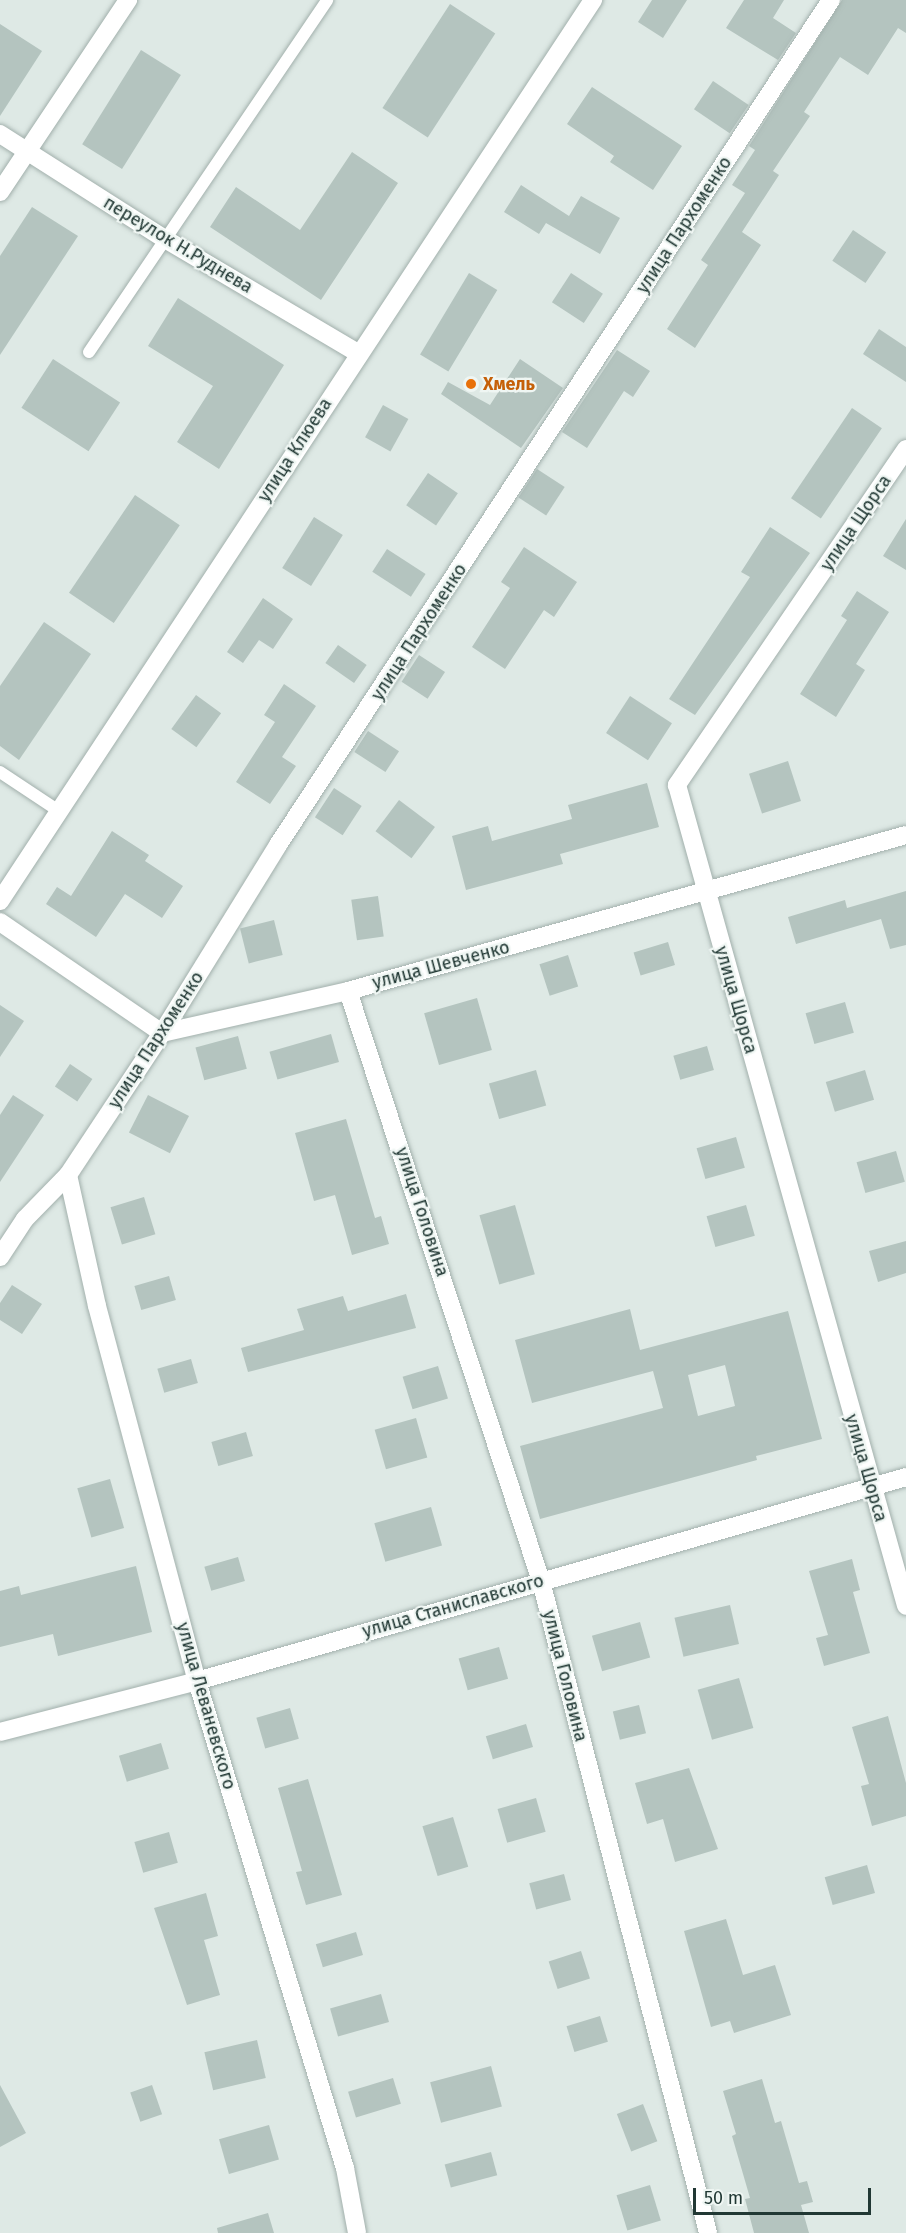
<!DOCTYPE html>
<meta charset="utf-8">
<style>
body{margin:0}
#map{position:relative;width:906px;height:2233px;overflow:hidden;background:#dee9e5;font-family:"Fira Sans",sans-serif}
div>[style]{position:absolute}
[style*='--x']{left:calc(var(--x)*1px);top:calc(var(--y)*1px);width:calc(var(--w)*1px);rotate:calc(var(--a)*1deg)}
.building>*{inset:0;background:#b4c4bf;transform-origin:0 0}
.roads{filter:drop-shadow(0 0 2px #a2b0ac) drop-shadow(0 0 2px #a2b0ac)}
.lane>*{height:12px;margin:-6px;padding:0 6px;transform-origin:6px;border-radius:6px;background:#fff}
.street>*{height:18px;margin:-9px;padding:0 9px;transform-origin:9px;border-radius:9px;background:#fff}
.secondary>*{height:18px;margin:-9px;padding:0 9px;transform-origin:9px;border-radius:9px;background:#fff}
.dots>*{width:16px;height:16px;translate:-50% -50%;box-sizing:border-box;border:3px solid #eff6f3;border-radius:50%}
span{translate:-50% -50%;white-space:nowrap;text-align:center;line-height:1.15;-webkit-text-stroke:4.5px #eff6f3;paint-order:stroke}
.street-label{font-size:18px;color:#213834}
.food-label{font-size:18px;color:#c56008;font-weight:700}
.left{translate:0 -50%;text-align:left}
.scale{position:absolute;left:693px;top:2188px;width:178px;height:27px;box-sizing:border-box;border:3px solid #213834;border-top:0;padding-left:8px;font-size:18px;line-height:21px;white-space:nowrap;color:#213834;-webkit-text-stroke:4px #eff6f3;paint-order:stroke}
</style>
<div id="map">
<div class="building">
<div style="clip-path:polygon(652px 0,687px 0,663px 38px,638px 22px)"></div>
<div style="clip-path:polygon(744px 0,784px 0,773px 18px,796px 33px,778px 60px,726px 28px)"></div>
<div style="clip-path:polygon(842px 0,906px 0,906px 33px,898px 28px,868px 75px,840px 57px,804px 112px,810px 116px,773px 171px,779px 175px,742px 232px,761px 245px,695px 348px,667px 329px,708px 265px,701px 260px,745px 193px,732px 185px,755px 150px,749px 146px)"></div>
<div style="left:450px;top:4px;width:54px;height:124px;rotate:33deg"></div>
<div style="clip-path:polygon(0 24px,42px 51px,0 116px)"></div>
<div style="left:141px;top:50px;width:47px;height:111px;rotate:32deg"></div>
<div style="left:713px;top:81px;width:43px;height:34px;rotate:34deg"></div>
<div style="clip-path:polygon(592px 87px,682px 146px,653px 190px,610px 162px,614px 156px,567px 124px)"></div>
<div style="clip-path:polygon(352px 152px,398px 183px,321px 300px,210px 227px,236px 187px,300px 230px)"></div>
<div style="clip-path:polygon(521px 185px,569px 216px,581px 196px,620px 218px,600px 254px,546px 223px,539px 234px,504px 212px)"></div>
<div style="clip-path:polygon(32px 207px,78px 236px,0 355px,0 256px)"></div>
<div style="left:853px;top:230px;width:40px;height:37px;rotate:34deg"></div>
<div style="left:469px;top:273px;width:33px;height:95px;rotate:31deg"></div>
<div style="left:571px;top:273px;width:38px;height:35px;rotate:33deg"></div>
<div style="clip-path:polygon(178px 298px,284px 365px,219px 469px,177px 442px,213px 386px,148px 346px)"></div>
<div style="clip-path:polygon(879px 329px,906px 347px,906px 382px,863px 354px)"></div>
<div style="clip-path:polygon(617px 350px,650px 371px,633px 397px,624px 391px,587px 448px,562px 432px)"></div>
<div style="left:53px;top:359px;width:80px;height:58px;rotate:33deg"></div>
<div style="clip-path:polygon(520px 359px,563px 388px,521px 448px,441px 394px,448px 382px,490px 405px)"></div>
<div style="left:383px;top:405px;width:29px;height:37px;rotate:29deg"></div>
<div style="left:852px;top:408px;width:36px;height:109px;rotate:34deg"></div>
<div style="left:537px;top:469px;width:33px;height:34px;rotate:33deg"></div>
<div style="left:428px;top:473px;width:36px;height:39px;rotate:34deg"></div>
<div style="left:135px;top:495px;width:54px;height:118px;rotate:34deg"></div>
<div style="left:314px;top:517px;width:34px;height:60px;rotate:32deg"></div>
<div style="clip-path:polygon(906px 519px,906px 570px,883px 556px)"></div>
<div style="clip-path:polygon(770px 527px,810px 553px,695px 715px,669px 699px,750px 577px,741px 572px)"></div>
<div style="clip-path:polygon(524px 547px,577px 582px,554px 617px,544px 610px,505px 669px,472px 647px,510px 588px,501px 582px)"></div>
<div style="left:387px;top:549px;width:46px;height:27px;rotate:33deg"></div>
<div style="clip-path:polygon(857px 591px,889px 612px,856px 664px,865px 670px,836px 717px,800px 694px,847px 620px,841px 616px)"></div>
<div style="clip-path:polygon(263px 598px,293px 619px,273px 649px,259px 640px,243px 663px,227px 652px)"></div>
<div style="clip-path:polygon(44px 622px,91px 654px,19px 760px,0 746px,0 686px)"></div>
<div style="left:338px;top:645px;width:35px;height:22px;rotate:35deg"></div>
<div style="left:419px;top:655px;width:31px;height:32px;rotate:33deg"></div>
<div style="clip-path:polygon(284px 684px,316px 706px,282px 757px,296px 766px,270px 804px,236px 782px,275px 722px,264px 715px)"></div>
<div style="left:196px;top:695px;width:31px;height:42px;rotate:36deg"></div>
<div style="left:630px;top:696px;width:50px;height:44px;rotate:33deg"></div>
<div style="left:368px;top:731px;width:37px;height:25px;rotate:33deg"></div>
<div style="left:788px;top:761px;width:42px;height:41px;rotate:72deg"></div>
<div style="clip-path:polygon(647px 783px,659px 827px,560px 854px,563px 864px,466px 890px,452px 836px,488px 826px,492px 841px,572px 819px,568px 805px)"></div>
<div style="left:334px;top:788px;width:33px;height:35px;rotate:33deg"></div>
<div style="left:399px;top:800px;width:45px;height:39px;rotate:37deg"></div>
<div style="clip-path:polygon(112px 831px,149px 855px,145px 861px,183px 886px,162px 918px,125px 894px,96px 937px,46px 904px,57px 887px,71px 896px)"></div>
<div style="clip-path:polygon(906px 891px,906px 945px,890px 949px,881px 919px,796px 944px,788px 917px,845px 900px,847px 908px)"></div>
<div style="left:378px;top:896px;width:41px;height:27px;rotate:82deg"></div>
<div style="left:274px;top:920px;width:36px;height:35px;rotate:76deg"></div>
<div style="left:668px;top:942px;width:24px;height:36px;rotate:73deg"></div>
<div style="left:568px;top:955px;width:33px;height:30px;rotate:72deg"></div>
<div style="left:477px;top:998px;width:54px;height:55px;rotate:74deg"></div>
<div style="left:845px;top:1002px;width:32px;height:41px;rotate:74deg"></div>
<div style="clip-path:polygon(0 1005px,24px 1021px,0 1057px)"></div>
<div style="left:331px;top:1034px;width:29px;height:64px;rotate:74deg"></div>
<div style="left:238px;top:1036px;width:34px;height:44px;rotate:75deg"></div>
<div style="left:707px;top:1046px;width:25px;height:35px;rotate:74deg"></div>
<div style="left:70px;top:1064px;width:27px;height:27px;rotate:34deg"></div>
<div style="left:536px;top:1070px;width:37px;height:49px;rotate:74deg"></div>
<div style="left:865px;top:1070px;width:31px;height:41px;rotate:73deg"></div>
<div style="clip-path:polygon(13px 1095px,44px 1115px,0 1182px,0 1115px)"></div>
<div style="left:148px;top:1095px;width:46px;height:42px;rotate:27deg"></div>
<div style="clip-path:polygon(346px 1119px,375px 1218px,381px 1216px,389px 1244px,352px 1255px,335px 1195px,314px 1201px,295px 1133px)"></div>
<div style="left:736px;top:1137px;width:32px;height:41px;rotate:74deg"></div>
<div style="left:896px;top:1151px;width:32px;height:41px;rotate:74deg"></div>
<div style="left:144px;top:1197px;width:39px;height:35px;rotate:73deg"></div>
<div style="left:515px;top:1205px;width:72px;height:37px;rotate:74deg"></div>
<div style="left:746px;top:1205px;width:32px;height:41px;rotate:74deg"></div>
<div style="clip-path:polygon(906px 1241px,906px 1273px,878px 1282px,869px 1251px)"></div>
<div style="left:169px;top:1276px;width:25px;height:36px;rotate:74deg"></div>
<div style="clip-path:polygon(12px 1285px,42px 1304px,22px 1334px,0 1320px,0 1303px)"></div>
<div style="clip-path:polygon(406px 1294px,416px 1328px,248px 1372px,241px 1348px,304px 1330px,297px 1309px,343px 1296px,348px 1311px)"></div>
<div style="clip-path:polygon(evenodd,630px 1309px,640px 1350px,788px 1311px,822px 1439px,756px 1456px,757px 1460px,540px 1519px,520px 1446px,663px 1408px,653px 1371px,532px 1403px,515px 1340px,630px 1309px,725px 1365px,735px 1406px,698px 1416px,688px 1375px,725px 1365px)"></div>
<div style="left:191px;top:1359px;width:25px;height:35px;rotate:74deg"></div>
<div style="left:438px;top:1366px;width:34px;height:37px;rotate:73deg"></div>
<div style="left:416px;top:1418px;width:41px;height:43px;rotate:74deg"></div>
<div style="left:246px;top:1432px;width:25px;height:36px;rotate:74deg"></div>
<div style="left:110px;top:1479px;width:51px;height:34px;rotate:74deg"></div>
<div style="left:431px;top:1507px;width:40px;height:59px;rotate:74deg"></div>
<div style="left:238px;top:1557px;width:25px;height:35px;rotate:74deg"></div>
<div style="clip-path:polygon(852px 1559px,860px 1590px,853px 1592px,870px 1653px,824px 1666px,816px 1638px,828px 1635px,809px 1571px)"></div>
<div style="clip-path:polygon(136px 1566px,152px 1632px,58px 1656px,53px 1634px,0 1647px,0 1591px,19px 1586px,21px 1595px)"></div>
<div style="left:730px;top:1605px;width:40px;height:57px;rotate:77deg"></div>
<div style="left:640px;top:1622px;width:37px;height:50px;rotate:74deg"></div>
<div style="left:499px;top:1647px;width:33px;height:42px;rotate:74deg"></div>
<div style="left:739px;top:1678px;width:52px;height:43px;rotate:74deg"></div>
<div style="left:639px;top:1705px;width:29px;height:27px;rotate:76deg"></div>
<div style="left:290px;top:1708px;width:32px;height:35px;rotate:74deg"></div>
<div style="clip-path:polygon(888px 1716px,906px 1783px,906px 1816px,872px 1826px,861px 1786px,869px 1784px,852px 1727px)"></div>
<div style="left:526px;top:1724px;width:24px;height:42px;rotate:73deg"></div>
<div style="left:161px;top:1743px;width:27px;height:44px;rotate:73deg"></div>
<div style="clip-path:polygon(689px 1768px,718px 1849px,675px 1862px,663px 1819px,647px 1824px,635px 1783px)"></div>
<div style="clip-path:polygon(308px 1779px,342px 1895px,306px 1905px,296px 1872px,302px 1871px,278px 1788px)"></div>
<div style="left:536px;top:1798px;width:35px;height:40px;rotate:74deg"></div>
<div style="left:453px;top:1817px;width:52px;height:32px;rotate:73deg"></div>
<div style="left:169px;top:1832px;width:32px;height:36px;rotate:74deg"></div>
<div style="left:867px;top:1865px;width:29px;height:44px;rotate:74deg"></div>
<div style="left:564px;top:1874px;width:27px;height:36px;rotate:75deg"></div>
<div style="clip-path:polygon(206px 1893px,218px 1936px,204px 1940px,220px 1995px,187px 2005px,154px 1908px)"></div>
<div style="clip-path:polygon(726px 1919px,743px 1975px,775px 1965px,791px 2015px,734px 2033px,730px 2021px,711px 2027px,684px 1931px)"></div>
<div style="left:356px;top:1932px;width:24px;height:42px;rotate:73deg"></div>
<div style="left:581px;top:1951px;width:29px;height:34px;rotate:72deg"></div>
<div style="left:381px;top:1994px;width:29px;height:53px;rotate:74deg"></div>
<div style="left:600px;top:2016px;width:27px;height:35px;rotate:73deg"></div>
<div style="left:257px;top:2040px;width:39px;height:54px;rotate:77deg"></div>
<div style="left:491px;top:2066px;width:42px;height:63px;rotate:75deg"></div>
<div style="left:393px;top:2078px;width:27px;height:47px;rotate:73deg"></div>
<div style="clip-path:polygon(762px 2079px,775px 2123px,781px 2121px,799px 2183px,807px 2181px,813px 2202px,801px 2205px,809px 2233px,754px 2233px,745px 2199px,750px 2198px,732px 2136px,736px 2134px,723px 2091px)"></div>
<div style="clip-path:polygon(0 2085px,26px 2133px,0 2147px)"></div>
<div style="left:152px;top:2085px;width:31px;height:23px;rotate:71deg"></div>
<div style="left:643px;top:2104px;width:40px;height:28px;rotate:69deg"></div>
<div style="left:269px;top:2125px;width:36px;height:52px;rotate:74deg"></div>
<div style="left:491px;top:2152px;width:24px;height:48px;rotate:75deg"></div>
<div style="left:650px;top:2185px;width:37px;height:35px;rotate:73deg"></div>
<div style="clip-path:polygon(268px 2213px,274px 2233px,218px 2233px,217px 2228px)"></div>
</div>
<div class="roads">
<div class="lane">
<div style="--x:89;--y:352;--w:425;--a:-55.9"></div>
<div style="--x:0;--y:772;--w:71;--a:33.5"></div>
</div>
<div class="street">
<div style="--x:0;--y:134;--w:196;--a:32.5"></div>
<div style="--x:165;--y:239;--w:224;--a:30.6"></div>
<div style="--x:0;--y:192;--w:231;--a:-56.3"></div>
<div style="--x:906;--y:449;--w:407;--a:124.3"></div>
<div style="--x:677;--y:785;--w:852;--a:74.41"></div>
<div style="--x:0;--y:901;--w:1079;--a:-56.65"></div>
<div style="--x:0;--y:922;--w:196;--a:34.4"></div>
<div style="--x:162;--y:1033;--w:191;--a:-12.7"></div>
<div style="--x:348;--y:991;--w:579;--a:-15.62"></div>
<div style="--x:348;--y:991;--w:621;--a:71.89"></div>
<div style="--x:541;--y:1581;--w:673;--a:75.63"></div>
<div style="--x:68;--y:1175;--w:134;--a:77.5"></div>
<div style="--x:97;--y:1306;--w:388;--a:75.1"></div>
<div style="--x:197;--y:1681;--w:509;--a:73.1"></div>
<div style="--x:345;--y:2168;--w:66;--a:79.5"></div>
<div style="--x:0;--y:1257;--w:45;--a:-56.7"></div>
<div style="--x:25;--y:1219;--w:62;--a:-45.7"></div>
<div style="--x:68;--y:1175;--w:170;--a:-56.5"></div>
<div style="--x:162;--y:1033;--w:221;--a:-58.3"></div>
<div style="--x:278;--y:845;--w:1010;--a:-56.8"></div>
</div>
<div class="secondary">
<div style="--x:0;--y:1732;--w:203;--a:-14.5"></div>
<div style="--x:197;--y:1681;--w:738;--a:-16.05"></div>
</div>
</div>
<div class="dots">
<div style="left:471px;top:384px;background:#e8710a"></div>
</div>
<div class="street-label">
<span style="left:684px;top:225px;rotate:-57deg">улица Пархоменко</span>
<span style="left:178px;top:245px;rotate:31deg">переулок Н.Руднева</span>
<span style="left:295px;top:450px;rotate:-57deg">улица Клюева</span>
<span style="left:856px;top:523px;rotate:-56deg">улица Щорса</span>
<span style="left:419px;top:632px;rotate:-57deg">улица Пархоменко</span>
<span style="left:441px;top:965px;rotate:-15deg">улица Шевченко</span>
<span style="left:736px;top:1000px;rotate:74deg">улица Щорса</span>
<span style="left:156px;top:1040px;rotate:-57deg">улица Пархоменко</span>
<span style="left:422px;top:1212px;rotate:72deg">улица Головина</span>
<span style="left:866px;top:1468px;rotate:74deg">улица Щорса</span>
<span style="left:453px;top:1606px;rotate:-16deg">улица Станиславского</span>
<span style="left:565px;top:1676px;rotate:76deg">улица Головина</span>
<span style="left:206px;top:1706px;rotate:74deg">улица Леваневского</span>
</div>
<div class="food-label">
<span class="left" style="left:483px;top:384px">Хмель</span>
</div>
<div class="scale">50 m</div>
</div>
